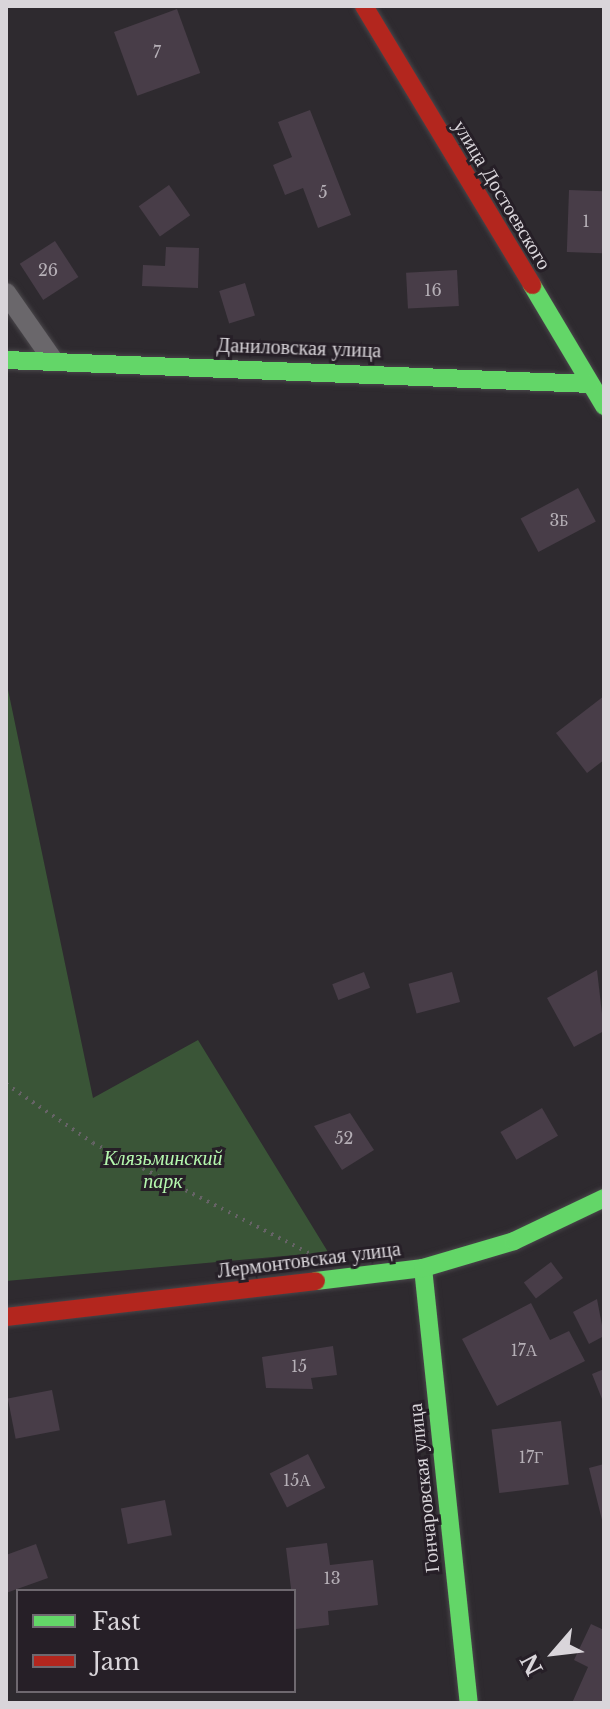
<!DOCTYPE html>
<meta charset="utf-8">
<style>
body{margin:0}
#map{position:relative;width:610px;height:1709px;overflow:hidden;background:#2e2a2f;font-family:"Libre Baskerville",serif}
div>[style]{position:absolute}
[style*='--x']{left:calc(var(--x)*1px);top:calc(var(--y)*1px);width:calc(var(--w)*1px);rotate:calc(var(--a)*1deg)}
.green>*{inset:0;background:#3a5537}
.building>*{inset:0;background:#483d48;transform-origin:0 0}
.path>*{height:4px;margin-top:-2px;transform-origin:0;background:repeating-linear-gradient(90deg,#666366 0 2px,transparent 0 8px)}
.roads{filter:drop-shadow(0 0 2px #49464a) drop-shadow(0 0 2px #49464a)}
.street>*{height:20px;margin:-10px;padding:0 10px;transform-origin:10px;border-radius:10px;background:#6a676b}
.fast>*{height:18px;margin:-9px;padding:0 9px;transform-origin:9px;border-radius:9px;background:#63d668}
.jam>*{height:18px;margin:-9px;padding:0 9px;transform-origin:9px;border-radius:9px;background:#b3261e}
span{translate:-50% -50%;white-space:nowrap;text-align:center;line-height:1.15;-webkit-text-stroke:6px #261f27;paint-order:stroke}
.number-label{font-size:16px;color:#b5afb6}
.number-label span{-webkit-text-stroke-width:0}
.street-label{font-size:20px;color:#d9d5da}
.park-label{font-size:20px;color:#b4f7ad;font-style:italic}
.frame{position:absolute;inset:0;border:8px solid #d9d5da;pointer-events:none}
.legend{position:absolute;left:16px;top:1589px;width:280px;height:104px;box-sizing:border-box;background:#261f27;border:2px solid #6e686f;margin:0;padding:10px 14px;list-style:none;font-size:24px;color:#d9d5da}
.legend li{display:flex;align-items:center;gap:16px;height:40px}
.legend b{width:40px;border:2px solid #6e686f}
.north{position:absolute;left:514px;top:1613px;width:80px;height:80px;-webkit-text-stroke:6px #261f27;paint-order:stroke;rotate:242deg;font-size:22px;font-weight:700;line-height:32px;text-align:center;color:#d9d5da}
.north::after{content:'';display:block;margin:auto;width:28px;height:36px;background:#d9d5da;clip-path:polygon(50% 0,100% 100%,50% 72%,0 100%)}
</style>
<div id="map">
<div class="green">
<div style="clip-path:polygon(6px 680px,93px 1098px,198px 1040px,328px 1252px,6px 1281px)"></div>
</div>
<div class="building">
<div style="left:177px;top:9px;width:68px;height:67px;rotate:70deg"></div>
<div style="clip-path:polygon(310px 110px,351px 215px,318px 228px,303px 188px,285px 195px,273px 165px,292px 157px,278px 122px)"></div>
<div style="left:169px;top:185px;width:37px;height:37px;rotate:55deg"></div>
<div style="left:569px;top:190px;width:35px;height:62px;rotate:2deg"></div>
<div style="left:55px;top:241px;width:43px;height:42px;rotate:57deg"></div>
<div style="clip-path:polygon(166px 247px,199px 248px,198px 288px,142px 286px,143px 265px,165px 266px)"></div>
<div style="left:457px;top:270px;width:36px;height:51px;rotate:87deg"></div>
<div style="left:245px;top:283px;width:34px;height:27px;rotate:73deg"></div>
<div style="left:578px;top:488px;width:38px;height:65px;rotate:62deg"></div>
<div style="clip-path:polygon(604px 696px,604px 760px,587px 773px,556px 733px)"></div>
<div style="clip-path:polygon(597px 970px,604px 1031px,574px 1047px,547px 998px)"></div>
<div style="left:364px;top:972px;width:17px;height:34px;rotate:69deg"></div>
<div style="left:452px;top:972px;width:31px;height:45px;rotate:75deg"></div>
<div style="left:542px;top:1108px;width:32px;height:48px;rotate:60deg"></div>
<div style="clip-path:polygon(350px 1113px,374px 1150px,342px 1170px,314px 1126px)"></div>
<div style="left:551px;top:1262px;width:20px;height:34px;rotate:53deg"></div>
<div style="clip-path:polygon(597px 1299px,604px 1336px,589px 1344px,573px 1312px)"></div>
<div style="clip-path:polygon(531px 1303px,550px 1340px,569px 1331px,585px 1361px,497px 1406px,462px 1339px)"></div>
<div style="clip-path:polygon(333px 1346px,337px 1375px,311px 1378px,313px 1389px,266px 1388px,262px 1357px)"></div>
<div style="clip-path:polygon(604px 1369px,604px 1404px,592px 1374px)"></div>
<div style="left:52px;top:1390px;width:41px;height:45px;rotate:79deg"></div>
<div style="left:561px;top:1421px;width:64px;height:70px;rotate:83deg"></div>
<div style="left:308px;top:1454px;width:38px;height:43px;rotate:63deg"></div>
<div style="clip-path:polygon(604px 1464px,604px 1523px,603px 1524px,589px 1468px)"></div>
<div style="left:165px;top:1500px;width:36px;height:45px;rotate:79deg"></div>
<div style="clip-path:polygon(327px 1543px,330px 1565px,373px 1560px,378px 1605px,328px 1611px,329px 1625px,296px 1629px,286px 1548px)"></div>
<div style="clip-path:polygon(36px 1544px,48px 1578px,6px 1593px,6px 1555px)"></div>
<div style="clip-path:polygon(591px 1624px,604px 1630px,604px 1703px,572px 1703px,588px 1667px,574px 1660px)"></div>
</div>
<div class="path">
<div style="--x:6;--y:1084;--w:105;--a:34.1"></div>
<div style="--x:93;--y:1143;--w:245;--a:27"></div>
</div>
<div class="roads">
<div class="street">
<div style="--x:6;--y:293;--w:82;--a:55"></div>
</div>
<div class="fast">
<div style="--x:532;--y:285;--w:141;--a:59.2"></div>
<div style="--x:6;--y:360;--w:584;--a:2.35"></div>
<div style="--x:423;--y:1268;--w:437;--a:84"></div>
<div style="--x:316;--y:1281;--w:108;--a:-6.9"></div>
<div style="--x:423;--y:1268;--w:95;--a:-16.5"></div>
<div style="--x:514;--y:1241;--w:100;--a:-25.5"></div>
</div>
<div class="jam">
<div style="--x:364;--y:6;--w:326;--a:58.9"></div>
<div style="--x:6;--y:1317;--w:312;--a:-6.6"></div>
</div>
</div>
<div class="number-label">
<span style="left:157px;top:52px">7</span>
<span style="left:323px;top:192px">5</span>
<span style="left:586px;top:221px">1</span>
<span style="left:48px;top:270px">26</span>
<span style="left:433px;top:290px">16</span>
<span style="left:559px;top:520px">3Б</span>
<span style="left:344px;top:1138px">52</span>
<span style="left:524px;top:1350px">17А</span>
<span style="left:299px;top:1366px">15</span>
<span style="left:531px;top:1457px">17Г</span>
<span style="left:297px;top:1480px">15А</span>
<span style="left:332px;top:1578px">13</span>
</div>
<div class="street-label">
<span style="left:502px;top:195px;rotate:59deg">улица Достоевского</span>
<span style="left:299px;top:348px;rotate:2deg">Даниловская улица</span>
<span style="left:309px;top:1260px;rotate:-7deg">Лермонтовская улица</span>
<span style="left:424px;top:1488px;rotate:-96deg">Гончаровская улица</span>
</div>
<div class="park-label">
<span style="left:163px;top:1170px">Клязьминский<br>парк</span>
</div>
<div class="frame"></div>
<ul class="legend">
<li><b style="height:10px;background:#63d668"></b>Fast</li>
<li><b style="height:10px;background:#b3261e"></b>Jam</li>
</ul>
<div class="north">N</div>
</div>
